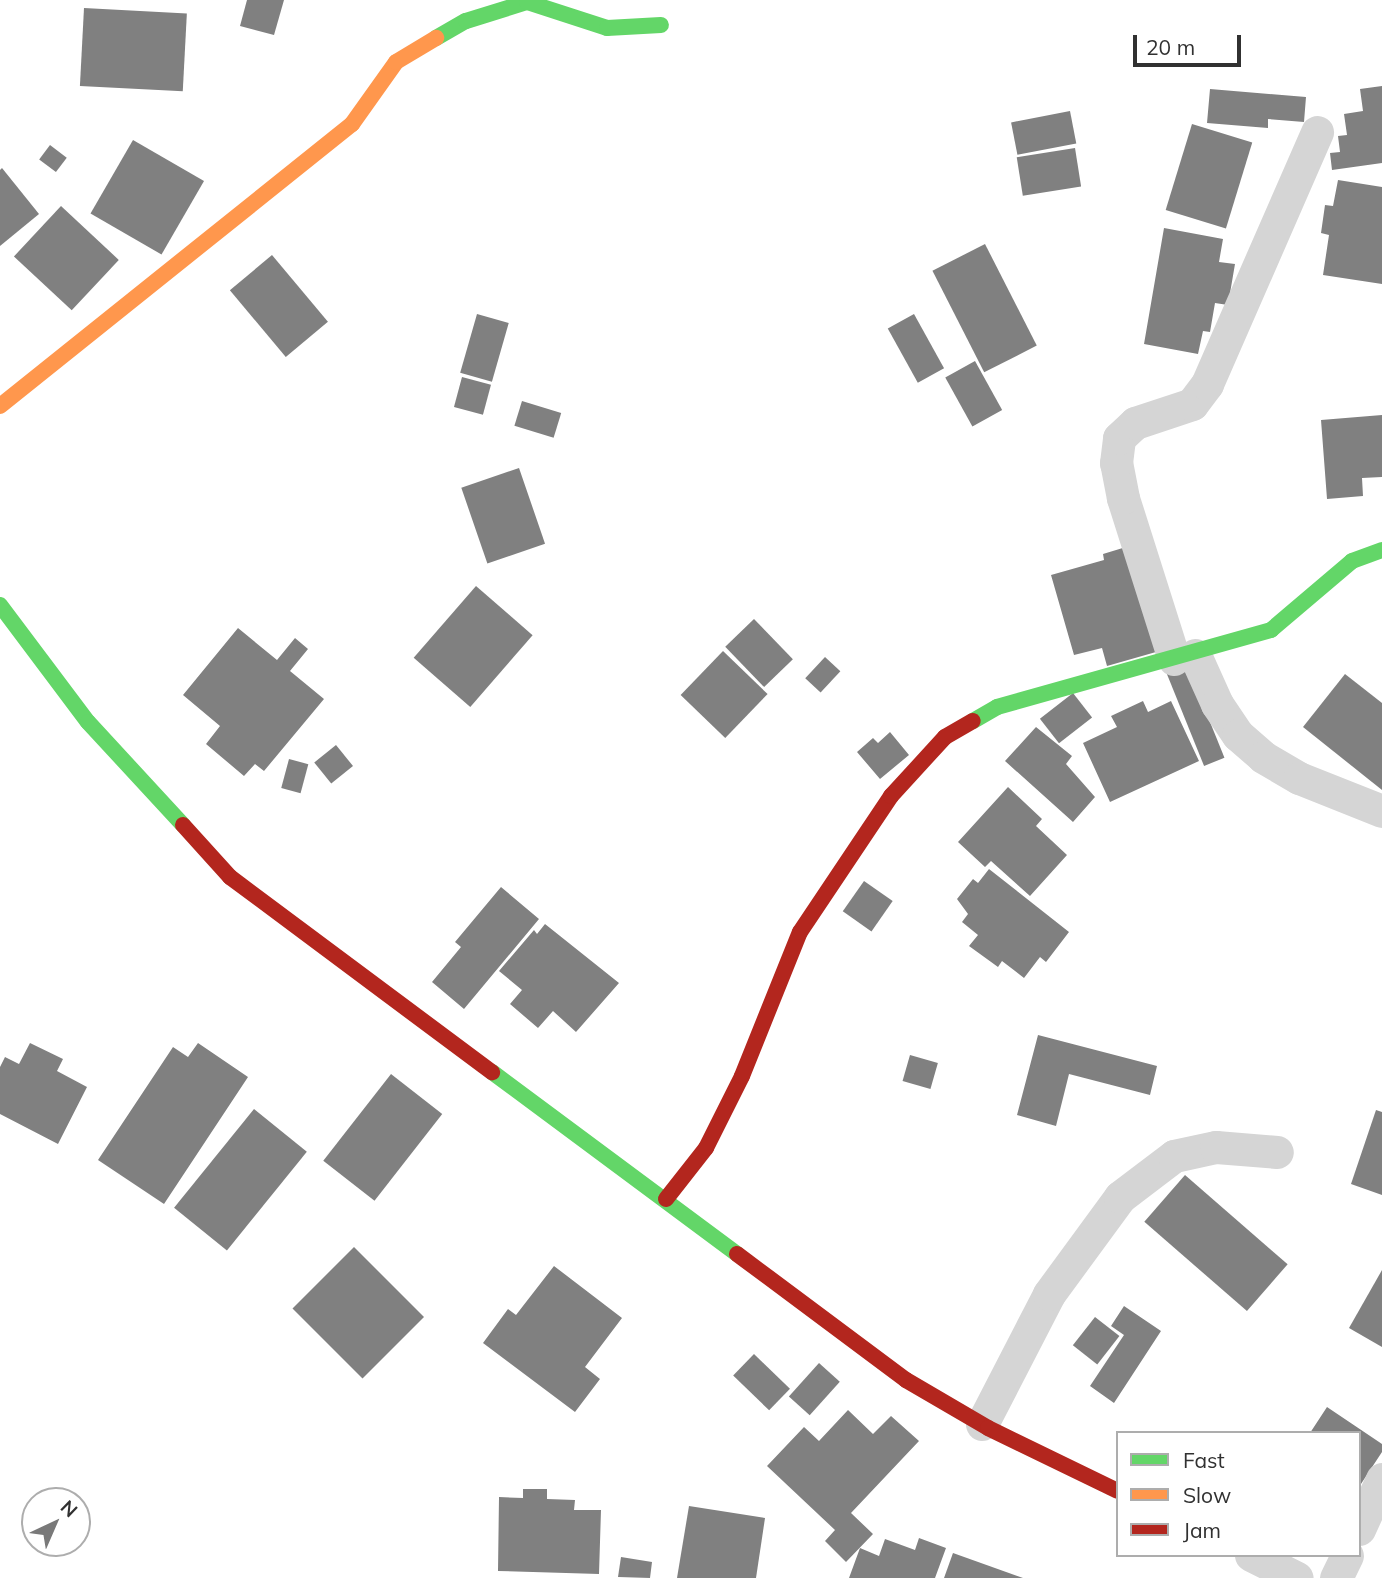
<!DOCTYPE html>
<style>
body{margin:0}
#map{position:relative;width:1382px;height:1578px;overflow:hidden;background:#fff;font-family:Mulish,sans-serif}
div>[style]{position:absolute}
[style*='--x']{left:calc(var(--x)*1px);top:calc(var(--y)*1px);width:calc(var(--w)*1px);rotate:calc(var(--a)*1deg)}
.building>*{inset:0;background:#808080;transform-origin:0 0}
.street>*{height:33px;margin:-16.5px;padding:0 16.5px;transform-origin:16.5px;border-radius:16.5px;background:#d5d5d5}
.fast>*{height:16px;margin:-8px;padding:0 8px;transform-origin:8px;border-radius:8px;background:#63d668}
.slow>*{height:16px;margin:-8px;padding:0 8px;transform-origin:8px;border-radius:8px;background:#ff974d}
.jam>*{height:16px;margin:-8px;padding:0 8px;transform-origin:8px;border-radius:8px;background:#b3261e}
span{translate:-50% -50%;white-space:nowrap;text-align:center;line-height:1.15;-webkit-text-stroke:7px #fff;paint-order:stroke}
.legend{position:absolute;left:1116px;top:1431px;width:245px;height:126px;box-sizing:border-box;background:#fff;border:2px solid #adadad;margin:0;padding:9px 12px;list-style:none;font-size:21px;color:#313131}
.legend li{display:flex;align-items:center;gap:14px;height:35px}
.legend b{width:35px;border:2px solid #adadad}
.north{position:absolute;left:21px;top:1487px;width:70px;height:70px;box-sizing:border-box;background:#fff;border:2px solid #adadad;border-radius:50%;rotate:44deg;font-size:19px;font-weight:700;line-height:28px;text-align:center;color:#313131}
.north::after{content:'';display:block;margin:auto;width:24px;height:32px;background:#797979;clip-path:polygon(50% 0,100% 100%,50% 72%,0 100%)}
.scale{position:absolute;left:1133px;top:35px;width:108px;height:32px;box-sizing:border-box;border:4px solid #313131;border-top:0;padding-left:9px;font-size:21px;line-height:24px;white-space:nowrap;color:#313131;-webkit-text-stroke:5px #fff;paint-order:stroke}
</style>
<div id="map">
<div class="building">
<div style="clip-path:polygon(247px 0,284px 0,274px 35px,240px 26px)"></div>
<div style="left:84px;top:8px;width:103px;height:78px;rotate:3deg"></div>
<div style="clip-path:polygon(1382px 86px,1382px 163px,1332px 170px,1330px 153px,1340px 152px,1338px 136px,1347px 135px,1344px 114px,1363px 111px,1360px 89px)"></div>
<div style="clip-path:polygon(1210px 89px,1306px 97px,1304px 122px,1268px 119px,1268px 128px,1207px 123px)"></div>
<div style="left:1070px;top:111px;width:33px;height:60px;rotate:79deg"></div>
<div style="left:1192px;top:124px;width:63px;height:90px;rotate:17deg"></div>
<div style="left:133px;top:140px;width:82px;height:85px;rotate:30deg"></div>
<div style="left:50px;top:145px;width:21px;height:18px;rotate:37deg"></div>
<div style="left:1075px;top:148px;width:39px;height:59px;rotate:81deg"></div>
<div style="clip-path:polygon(2px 168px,39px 214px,0 246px,0 170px)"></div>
<div style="clip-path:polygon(1338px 180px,1382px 187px,1382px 284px,1323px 275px,1329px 235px,1321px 233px,1325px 205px,1333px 206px)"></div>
<div style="left:61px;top:206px;width:79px;height:69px;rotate:43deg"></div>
<div style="clip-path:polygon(1164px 228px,1223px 239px,1219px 262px,1235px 264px,1228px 305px,1215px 303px,1210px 332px,1203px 331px,1198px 354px,1144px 344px)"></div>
<div style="left:985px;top:244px;width:114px;height:59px;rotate:63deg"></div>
<div style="left:272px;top:255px;width:87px;height:55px;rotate:50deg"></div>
<div style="left:477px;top:314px;width:33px;height:61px;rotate:16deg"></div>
<div style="left:914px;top:314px;width:62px;height:30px;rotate:61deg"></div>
<div style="left:975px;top:361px;width:56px;height:34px;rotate:61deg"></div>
<div style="left:462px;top:377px;width:30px;height:31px;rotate:15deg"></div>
<div style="left:522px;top:401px;width:41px;height:26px;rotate:17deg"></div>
<div style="clip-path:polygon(1382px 415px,1382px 477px,1362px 478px,1363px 496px,1327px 499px,1321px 420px)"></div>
<div style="left:519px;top:468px;width:80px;height:61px;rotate:71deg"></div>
<div style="clip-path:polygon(1126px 547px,1156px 652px,1107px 666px,1102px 648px,1074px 655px,1051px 575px,1104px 560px,1103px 554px)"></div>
<div style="left:476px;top:586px;width:75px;height:95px;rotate:41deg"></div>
<div style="left:754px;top:619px;width:56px;height:40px;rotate:46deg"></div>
<div style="clip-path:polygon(238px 628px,277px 660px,295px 638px,308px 649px,290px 671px,324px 699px,264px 771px,255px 764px,244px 776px,206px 744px,220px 726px,183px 695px)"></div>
<div style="left:723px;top:651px;width:62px;height:61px;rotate:44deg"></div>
<div style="left:825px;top:657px;width:21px;height:29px;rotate:43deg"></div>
<div style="left:1187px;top:665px;width:100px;height:22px;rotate:68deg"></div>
<div style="clip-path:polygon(1345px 674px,1382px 703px,1382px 790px,1303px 727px)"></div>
<div style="left:1073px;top:693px;width:31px;height:42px;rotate:52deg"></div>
<div style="clip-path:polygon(1143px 701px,1148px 712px,1171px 701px,1199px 761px,1110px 802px,1083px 743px,1117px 727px,1111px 716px)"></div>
<div style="clip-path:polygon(1036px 727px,1072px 756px,1066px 764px,1095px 797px,1073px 822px,1005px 761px)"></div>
<div style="clip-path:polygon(890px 732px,909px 755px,880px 779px,857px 752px,873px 738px,878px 743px)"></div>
<div style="left:336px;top:745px;width:27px;height:28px;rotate:51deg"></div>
<div style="left:289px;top:759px;width:20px;height:30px;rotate:15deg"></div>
<div style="clip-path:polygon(1008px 787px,1042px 819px,1036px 826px,1067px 855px,1030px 896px,991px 861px,985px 867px,958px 842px)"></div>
<div style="clip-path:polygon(989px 869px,1069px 932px,1046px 962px,1040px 957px,1024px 978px,1002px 961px,998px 967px,969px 946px,978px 935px,962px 922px,968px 914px,957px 899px,973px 879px,978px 883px)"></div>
<div style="left:864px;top:881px;width:35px;height:37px;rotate:35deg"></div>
<div style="clip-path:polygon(501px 887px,539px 919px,464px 1009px,432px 982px,461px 947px,455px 942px)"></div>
<div style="clip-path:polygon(545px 924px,619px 983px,576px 1032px,553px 1011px,538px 1028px,510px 1004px,522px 990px,499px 971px,534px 930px,537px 934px)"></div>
<div style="clip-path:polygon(1038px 1035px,1157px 1066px,1150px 1095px,1069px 1074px,1056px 1126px,1017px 1115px)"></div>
<div style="clip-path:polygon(30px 1043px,63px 1059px,57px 1071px,87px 1087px,58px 1144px,0 1114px,0 1067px,5px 1057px,19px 1064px)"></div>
<div style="clip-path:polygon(198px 1043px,248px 1077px,164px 1204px,98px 1160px,173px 1047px,188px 1057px)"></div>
<div style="left:910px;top:1055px;width:29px;height:27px;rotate:16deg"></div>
<div style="left:391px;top:1074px;width:65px;height:110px;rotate:38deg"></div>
<div style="left:254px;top:1109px;width:68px;height:127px;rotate:39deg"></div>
<div style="clip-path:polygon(1376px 1110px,1382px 1112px,1382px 1195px,1351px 1184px)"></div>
<div style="left:1185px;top:1175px;width:136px;height:62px;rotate:41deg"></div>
<div style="left:354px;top:1247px;width:99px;height:87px;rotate:45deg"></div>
<div style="clip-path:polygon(554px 1266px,622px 1318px,585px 1367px,600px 1379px,575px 1412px,483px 1343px,508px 1309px,516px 1315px)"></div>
<div style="clip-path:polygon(1382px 1270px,1382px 1347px,1349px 1328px)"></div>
<div style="clip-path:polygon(1124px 1306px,1161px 1331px,1114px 1403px,1090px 1386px,1124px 1335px,1111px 1326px)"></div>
<div style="left:1095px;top:1317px;width:31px;height:36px;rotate:38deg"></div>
<div style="left:754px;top:1354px;width:50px;height:30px;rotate:44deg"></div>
<div style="left:819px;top:1363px;width:28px;height:45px;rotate:42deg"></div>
<div style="clip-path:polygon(1327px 1407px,1382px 1444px,1382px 1452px,1359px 1487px,1359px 1433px,1310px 1433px)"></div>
<div style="clip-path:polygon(848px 1410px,873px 1434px,891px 1416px,919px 1441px,851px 1513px,873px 1534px,846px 1562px,825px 1541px,835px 1530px,767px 1466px,804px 1427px,819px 1441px)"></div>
<div style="clip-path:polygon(523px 1489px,547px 1489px,547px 1499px,575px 1500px,574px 1510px,601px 1510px,599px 1574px,498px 1571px,499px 1497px,523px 1498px)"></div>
<div style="clip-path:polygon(689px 1506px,765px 1518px,756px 1578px,677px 1578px)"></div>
<div style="clip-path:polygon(919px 1538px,946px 1548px,935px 1578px,849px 1578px,860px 1548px,879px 1556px,885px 1539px,915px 1550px)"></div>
<div style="clip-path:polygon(953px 1553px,1023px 1578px,944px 1578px)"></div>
<div style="clip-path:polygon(621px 1557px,652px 1562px,650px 1578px,618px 1577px)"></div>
</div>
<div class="street">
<div style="--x:1195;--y:655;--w:54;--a:65.8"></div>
<div style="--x:1217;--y:704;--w:37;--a:56"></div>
<div style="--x:1238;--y:735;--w:33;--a:41"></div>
<div style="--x:1263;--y:757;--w:42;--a:30.3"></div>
<div style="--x:1299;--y:778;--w:89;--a:21.7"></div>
<div style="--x:1174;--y:659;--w:169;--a:-107.6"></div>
<div style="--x:1123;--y:498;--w:36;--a:-101"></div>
<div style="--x:1116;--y:463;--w:25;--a:-83"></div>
<div style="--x:1119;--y:438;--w:22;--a:-43"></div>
<div style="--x:1135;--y:423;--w:60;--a:-18.4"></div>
<div style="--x:1192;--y:404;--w:25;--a:-53"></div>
<div style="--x:1207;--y:384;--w:275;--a:-66.4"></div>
<div style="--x:982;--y:1424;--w:146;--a:-62.7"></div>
<div style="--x:1049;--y:1294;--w:120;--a:-53.8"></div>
<div style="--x:1120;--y:1197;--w:68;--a:-37.2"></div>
<div style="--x:1174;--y:1156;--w:43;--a:-12.1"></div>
<div style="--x:1216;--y:1147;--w:61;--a:4.7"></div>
<div style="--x:1359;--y:1529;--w:55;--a:-65.3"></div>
<div style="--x:1251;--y:1555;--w:51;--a:26.6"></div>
<div style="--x:1336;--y:1578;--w:25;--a:-64"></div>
</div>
<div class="fast">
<div style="--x:436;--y:38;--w:34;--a:-30"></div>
<div style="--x:466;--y:21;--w:64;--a:-17.3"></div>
<div style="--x:527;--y:2;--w:84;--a:18"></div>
<div style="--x:607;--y:28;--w:54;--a:-3.2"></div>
<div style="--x:0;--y:605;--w:146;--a:53.1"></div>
<div style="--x:88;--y:722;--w:140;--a:47.3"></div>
<div style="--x:973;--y:721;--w:28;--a:-30"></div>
<div style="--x:997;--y:707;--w:285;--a:-15.7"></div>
<div style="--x:1271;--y:630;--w:106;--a:-40.4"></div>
<div style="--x:1352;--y:561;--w:32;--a:-20"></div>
<div style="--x:492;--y:1072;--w:305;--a:36.6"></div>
</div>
<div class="slow">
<div style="--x:0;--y:406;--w:451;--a:-38.7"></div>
<div style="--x:352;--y:124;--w:76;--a:-54.6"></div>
<div style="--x:396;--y:62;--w:47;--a:-31"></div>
</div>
<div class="jam">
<div style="--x:183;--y:825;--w:70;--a:47.9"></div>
<div style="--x:230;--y:877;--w:327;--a:36.7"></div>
<div style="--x:666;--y:1199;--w:65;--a:-51.9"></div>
<div style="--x:706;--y:1148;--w:80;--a:-63.4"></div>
<div style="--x:742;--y:1076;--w:155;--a:-68.1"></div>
<div style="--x:800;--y:932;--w:164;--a:-56.2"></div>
<div style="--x:891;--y:796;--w:80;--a:-47.5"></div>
<div style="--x:945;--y:737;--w:32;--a:-30"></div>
<div style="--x:737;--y:1254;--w:211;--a:36.7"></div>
<div style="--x:906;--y:1380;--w:95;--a:30.3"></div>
<div style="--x:988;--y:1428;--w:144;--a:25.9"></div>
</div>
<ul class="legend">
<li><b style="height:9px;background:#63d668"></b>Fast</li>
<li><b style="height:9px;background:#ff974d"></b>Slow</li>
<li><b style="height:9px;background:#b3261e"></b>Jam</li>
</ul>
<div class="north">N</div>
<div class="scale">20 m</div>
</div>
